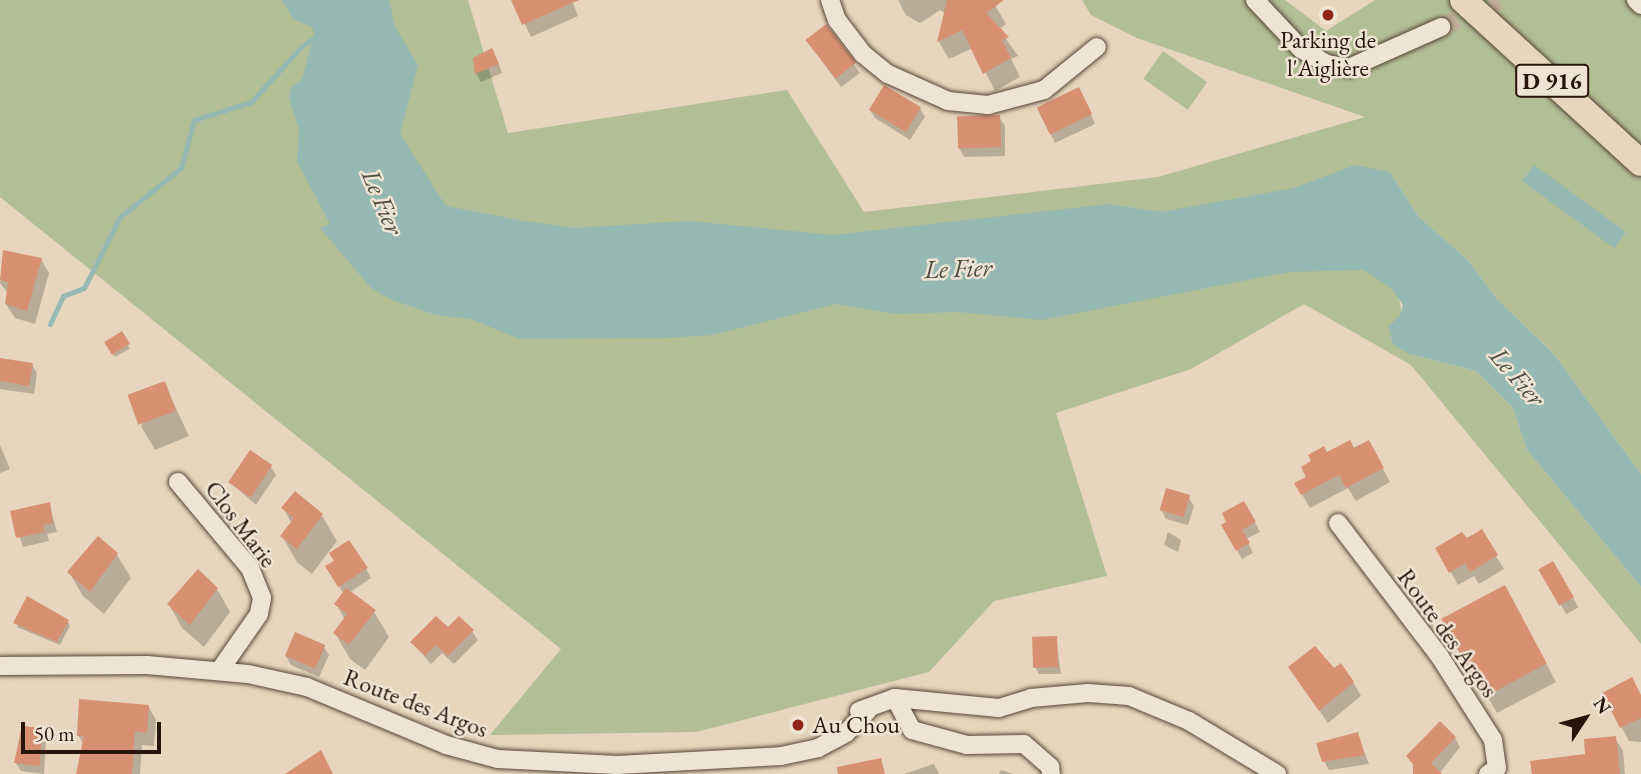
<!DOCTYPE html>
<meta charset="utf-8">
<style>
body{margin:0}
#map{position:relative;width:1641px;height:774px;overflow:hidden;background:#e7d6bd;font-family:"EB Garamond",serif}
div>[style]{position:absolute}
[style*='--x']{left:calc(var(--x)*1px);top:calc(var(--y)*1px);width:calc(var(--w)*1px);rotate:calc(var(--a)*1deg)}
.green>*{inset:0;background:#b2be94;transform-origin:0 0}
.water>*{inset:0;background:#97b9b3;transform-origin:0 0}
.shadow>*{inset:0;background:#0003;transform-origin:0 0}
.stream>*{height:5px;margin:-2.5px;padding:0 2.5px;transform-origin:2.5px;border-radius:2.5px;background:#97b9b3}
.building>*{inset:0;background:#d89072;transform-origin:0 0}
.minor-tunnel>*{height:18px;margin-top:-9px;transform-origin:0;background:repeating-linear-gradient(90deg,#c1af99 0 18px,transparent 0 27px)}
.roads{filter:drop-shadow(0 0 2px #574437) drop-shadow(0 0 2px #574437)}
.minor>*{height:18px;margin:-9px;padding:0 9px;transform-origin:9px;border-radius:9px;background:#efe4d4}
.highway>*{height:26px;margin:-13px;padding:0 13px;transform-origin:13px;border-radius:13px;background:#e7d6bd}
.dots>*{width:19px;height:19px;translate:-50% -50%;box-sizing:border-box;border:4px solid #efe4d4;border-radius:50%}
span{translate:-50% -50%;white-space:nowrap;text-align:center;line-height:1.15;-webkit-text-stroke:5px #efe4d4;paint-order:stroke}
.shield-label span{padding:2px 5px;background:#efe4d4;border:2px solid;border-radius:5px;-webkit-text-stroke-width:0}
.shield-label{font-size:23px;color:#27140a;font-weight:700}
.poi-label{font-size:24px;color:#27140a}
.left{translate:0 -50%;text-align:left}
.street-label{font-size:24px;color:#27140a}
.water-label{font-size:26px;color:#4e4e45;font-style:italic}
.north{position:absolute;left:1550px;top:683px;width:70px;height:70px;-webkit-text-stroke:5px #efe4d4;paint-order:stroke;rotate:54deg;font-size:19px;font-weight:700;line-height:28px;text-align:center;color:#27140a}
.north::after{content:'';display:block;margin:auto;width:24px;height:32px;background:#27140a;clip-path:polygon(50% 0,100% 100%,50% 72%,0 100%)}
.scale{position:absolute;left:21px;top:722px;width:140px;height:32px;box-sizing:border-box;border:4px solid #27140a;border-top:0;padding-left:9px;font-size:21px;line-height:24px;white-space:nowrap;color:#27140a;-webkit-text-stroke:5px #efe4d4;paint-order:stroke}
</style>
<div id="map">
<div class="green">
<div style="clip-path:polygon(0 0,468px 0,508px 133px,787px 90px,864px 212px,1158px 177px,1365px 117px,1137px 38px,1091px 15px,1082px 0,1285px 0,1326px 31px,1375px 0,1641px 0,1641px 474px,1554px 354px,1497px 299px,1467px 259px,1419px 217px,1390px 172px,1376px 170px,1409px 354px,1476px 371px,1513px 408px,1527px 450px,1641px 587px,1641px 644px,1411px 365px,1304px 304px,1191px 369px,1056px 413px,1107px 576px,994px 601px,929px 672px,696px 732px,490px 735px,561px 649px,0 197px)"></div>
<div style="left:1163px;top:51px;width:54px;height:34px;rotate:35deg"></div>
</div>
<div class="water">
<div style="clip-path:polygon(282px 0,389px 0,395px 27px,418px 65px,400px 134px,446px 206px,524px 221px,575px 228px,689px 221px,833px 235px,1109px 204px,1161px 212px,1294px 188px,1355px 165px,1390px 172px,1419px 217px,1467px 259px,1497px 299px,1554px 354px,1641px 474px,1641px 587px,1527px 450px,1513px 408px,1476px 371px,1409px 354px,1393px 345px,1388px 326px,1400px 316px,1403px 305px,1392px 289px,1364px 270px,1289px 272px,1042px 320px,958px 312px,896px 314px,836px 304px,712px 335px,666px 338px,519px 339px,471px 319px,436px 315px,392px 300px,371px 288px,320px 228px,330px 224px,297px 161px,299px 130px,289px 98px,291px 88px,302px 79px,314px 34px,312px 27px,293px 19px)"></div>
<div style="left:1534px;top:165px;width:114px;height:20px;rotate:36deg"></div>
</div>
<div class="shadow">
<div style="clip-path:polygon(513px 0,572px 0,578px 16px,531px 37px)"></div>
<div style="clip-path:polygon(898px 0,992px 0,1006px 24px,999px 29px,1018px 56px,1011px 59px,1020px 77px,995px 91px,973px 48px,949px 59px,939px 42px,946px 14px,940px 10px,920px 23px,906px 15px)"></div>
<div style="clip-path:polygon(826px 26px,860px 73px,841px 87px,813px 49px)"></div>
<div style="clip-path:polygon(497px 59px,502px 73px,481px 82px,476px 73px)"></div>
<div style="clip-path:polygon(1084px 98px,1095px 124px,1055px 143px,1039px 109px)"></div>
<div style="clip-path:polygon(920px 108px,925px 117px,910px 140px,875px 118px,869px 109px)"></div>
<div style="clip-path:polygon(999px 117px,1005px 126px,1005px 156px,964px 157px,959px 148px)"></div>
<div style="clip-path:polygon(4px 252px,41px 259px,49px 273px,35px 324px,15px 318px,6px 304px,8px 293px,0 283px)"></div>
<div style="left:121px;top:333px;width:18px;height:17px;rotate:61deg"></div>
<div style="clip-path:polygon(0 360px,32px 365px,37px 373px,34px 394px,0 389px)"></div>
<div style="clip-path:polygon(164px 383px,189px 436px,155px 450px,141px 426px)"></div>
<div style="clip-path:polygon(1368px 442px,1390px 482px,1356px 501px,1348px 488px,1310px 508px,1296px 484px,1308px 477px,1313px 462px)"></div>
<div style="clip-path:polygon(0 445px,10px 469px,0 473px)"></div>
<div style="clip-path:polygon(270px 466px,276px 475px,256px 505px,230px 482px)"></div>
<div style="clip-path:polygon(295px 494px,322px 516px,337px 541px,312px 574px,297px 562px,282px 536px,292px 524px,283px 508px)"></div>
<div style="clip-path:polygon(1188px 497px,1194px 506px,1188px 525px,1166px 519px,1161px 510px)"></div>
<div style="clip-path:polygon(1244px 503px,1260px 532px,1246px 539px,1253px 553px,1242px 559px,1223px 526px)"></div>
<div style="clip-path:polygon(49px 504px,57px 532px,47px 534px,49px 541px,23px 547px,12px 512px)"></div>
<div style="clip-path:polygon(1168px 532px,1181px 540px,1178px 552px,1164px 545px)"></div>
<div style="clip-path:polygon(1481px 532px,1504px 569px,1479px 584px,1474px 576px,1458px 585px,1438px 549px)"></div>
<div style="clip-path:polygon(117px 555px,131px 578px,104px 614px,83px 596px,69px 572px)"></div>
<div style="left:1553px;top:563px;width:51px;height:14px;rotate:60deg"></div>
<div style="clip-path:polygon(366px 569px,371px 578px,349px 593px,374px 612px,389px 637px,365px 670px,350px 659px,335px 633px,345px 620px,336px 604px,344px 594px,332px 576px)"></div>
<div style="clip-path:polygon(217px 589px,230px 612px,204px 647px,182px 628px,169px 604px)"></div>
<div style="clip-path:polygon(28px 599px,68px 622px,70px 626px,60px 645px,17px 627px)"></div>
<div style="clip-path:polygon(1515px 605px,1556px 682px,1497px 713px,1444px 620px)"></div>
<div style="clip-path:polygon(448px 630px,472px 631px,478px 640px,454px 664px,442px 653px,431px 664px,412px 642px)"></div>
<div style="clip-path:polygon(1056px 638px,1061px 674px,1039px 674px,1035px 666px)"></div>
<div style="clip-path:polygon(323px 646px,329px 655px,319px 677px,291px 665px,286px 656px)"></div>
<div style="clip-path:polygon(1290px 667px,1333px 670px,1353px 682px,1361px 696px,1328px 723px)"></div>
<div style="clip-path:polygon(1604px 693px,1641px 695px,1641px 742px,1629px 741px)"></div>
<div style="clip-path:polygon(148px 706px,156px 720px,154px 746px,142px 745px,140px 774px,78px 774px,84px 745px,78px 735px)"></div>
<div style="clip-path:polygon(41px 729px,46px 738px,44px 774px,21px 771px,16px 763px)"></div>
<div style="clip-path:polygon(1357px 734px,1369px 764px,1329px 770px,1324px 761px)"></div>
<div style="clip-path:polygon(1455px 738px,1460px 747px,1439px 774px,1419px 774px,1408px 756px)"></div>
<div style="clip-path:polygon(1615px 738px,1623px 751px,1625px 774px,1534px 774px,1587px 756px)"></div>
<div style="clip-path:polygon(934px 764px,939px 774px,904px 774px)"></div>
<div style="clip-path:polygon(1001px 770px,1013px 774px,999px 774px)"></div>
</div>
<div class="stream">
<div style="--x:50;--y:324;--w:31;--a:-65"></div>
<div style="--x:63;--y:296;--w:22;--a:-21"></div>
<div style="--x:84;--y:288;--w:80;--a:-63.1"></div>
<div style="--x:120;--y:217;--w:78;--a:-38.8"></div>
<div style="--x:181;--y:168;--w:50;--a:-74.8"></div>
<div style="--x:194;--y:120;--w:60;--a:-17.5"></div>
<div style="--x:251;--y:102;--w:76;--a:-47.7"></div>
<div style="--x:302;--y:46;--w:20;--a:-33"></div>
</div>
<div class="building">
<div style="clip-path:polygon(511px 0,579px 0,522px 25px)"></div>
<div style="clip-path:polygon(947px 0,1004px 0,986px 13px,1009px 37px,1002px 40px,1011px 58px,983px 74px,962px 30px,937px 42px)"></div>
<div style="left:826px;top:24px;width:49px;height:26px;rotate:52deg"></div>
<div style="clip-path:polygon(492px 48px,499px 64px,475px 74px,473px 58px)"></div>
<div style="left:884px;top:85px;width:43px;height:29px;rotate:31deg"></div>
<div style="left:1079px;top:87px;width:30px;height:47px;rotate:64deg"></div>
<div style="left:1000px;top:115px;width:32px;height:43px;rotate:88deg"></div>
<div style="clip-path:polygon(3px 250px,42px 258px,27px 311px,5px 304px,8px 282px,0 280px)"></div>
<div style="left:122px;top:331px;width:15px;height:21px;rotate:58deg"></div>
<div style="clip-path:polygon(0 358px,33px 363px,29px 386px,0 381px)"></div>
<div style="left:165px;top:381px;width:32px;height:40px;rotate:70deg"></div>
<div style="clip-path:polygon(1350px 440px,1354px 448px,1369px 440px,1384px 468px,1346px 488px,1339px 475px,1301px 495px,1294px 483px,1306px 477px,1301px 467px,1311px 461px,1308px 455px,1324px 446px,1327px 452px)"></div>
<div style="left:250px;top:450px;width:27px;height:39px;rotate:34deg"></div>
<div style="left:1166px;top:488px;width:25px;height:23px;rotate:16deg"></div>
<div style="clip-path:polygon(295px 491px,323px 514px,297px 549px,280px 536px,294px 518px,281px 508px)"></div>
<div style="clip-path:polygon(1244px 501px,1256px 522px,1242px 530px,1250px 543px,1236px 551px,1221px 525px,1226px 522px,1222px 513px)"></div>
<div style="clip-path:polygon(50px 502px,53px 523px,43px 525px,45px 532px,16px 538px,10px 511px)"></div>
<div style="clip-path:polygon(1482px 529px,1498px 555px,1470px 572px,1465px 563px,1449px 573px,1435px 548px,1462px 532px,1467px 538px)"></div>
<div style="clip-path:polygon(98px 536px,118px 553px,90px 592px,67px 572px)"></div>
<div style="clip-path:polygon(349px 540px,368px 568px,338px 587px,325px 566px,334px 561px,329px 553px)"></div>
<div style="left:1553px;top:561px;width:42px;height:17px;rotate:60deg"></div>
<div style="clip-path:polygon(198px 569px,218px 588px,190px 625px,167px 604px)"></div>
<div style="left:1505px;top:585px;width:89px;height:72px;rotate:62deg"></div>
<div style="clip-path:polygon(346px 588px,376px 610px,349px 645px,333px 633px,347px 614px,334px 604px)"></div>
<div style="clip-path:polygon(27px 596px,69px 620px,57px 642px,13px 623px)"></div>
<div style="clip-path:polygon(436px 616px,448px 627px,459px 616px,474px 630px,448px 656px,436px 645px,425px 656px,410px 642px)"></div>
<div style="left:295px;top:632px;width:33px;height:26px;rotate:23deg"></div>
<div style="left:1057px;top:636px;width:31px;height:25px;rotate:88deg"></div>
<div style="clip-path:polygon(1315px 646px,1334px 668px,1341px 663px,1354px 682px,1319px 711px,1288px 667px)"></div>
<div style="clip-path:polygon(1632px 677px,1641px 695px,1641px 718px,1620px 728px,1602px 693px)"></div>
<div style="clip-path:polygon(79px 699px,149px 705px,147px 733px,135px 731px,132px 774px,76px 774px,84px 736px,77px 736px)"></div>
<div style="clip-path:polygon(1440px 721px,1456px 737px,1431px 763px,1442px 774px,1413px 774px,1413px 764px,1406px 756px)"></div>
<div style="clip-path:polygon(22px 726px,42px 728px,40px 766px,14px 763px)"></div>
<div style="clip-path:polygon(1358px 732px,1365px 755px,1322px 762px,1316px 743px)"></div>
<div style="clip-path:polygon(1616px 736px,1620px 774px,1532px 774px,1530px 761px,1585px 754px,1584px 739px)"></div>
<div style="clip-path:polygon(321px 750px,333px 774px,285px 774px)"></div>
<div style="clip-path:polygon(881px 758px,885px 774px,838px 774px,837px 767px)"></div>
</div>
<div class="minor-tunnel">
<div style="--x:1441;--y:27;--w:64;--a:-25"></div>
</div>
<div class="roads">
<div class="minor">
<div style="--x:830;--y:0;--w:21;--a:71"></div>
<div style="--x:837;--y:20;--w:43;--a:52.6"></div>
<div style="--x:863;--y:54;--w:32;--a:39"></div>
<div style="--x:888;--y:74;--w:66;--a:24.2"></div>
<div style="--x:948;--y:101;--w:40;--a:5.7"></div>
<div style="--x:988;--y:105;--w:58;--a:-15"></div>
<div style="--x:1044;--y:90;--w:68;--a:-39.1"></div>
<div style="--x:1255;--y:0;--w:67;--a:46.8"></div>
<div style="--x:1301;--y:49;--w:30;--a:30"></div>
<div style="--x:1327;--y:64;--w:22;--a:10"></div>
<div style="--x:1349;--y:68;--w:101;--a:-24"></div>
<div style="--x:1636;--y:0;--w:7;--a:45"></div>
<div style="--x:178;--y:482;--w:112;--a:50.1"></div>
<div style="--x:250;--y:568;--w:32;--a:68"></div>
<div style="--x:262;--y:598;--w:16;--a:101"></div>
<div style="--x:259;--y:614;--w:68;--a:124.9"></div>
<div style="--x:1338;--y:523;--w:168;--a:52.7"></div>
<div style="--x:1440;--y:657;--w:98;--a:57.4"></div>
<div style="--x:1493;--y:740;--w:28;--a:82"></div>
<div style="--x:1497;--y:768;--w:11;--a:146"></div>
<div style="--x:0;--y:666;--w:147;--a:-0.4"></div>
<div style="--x:147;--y:665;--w:101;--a:5.1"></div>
<div style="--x:248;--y:674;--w:60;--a:12.4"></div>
<div style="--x:307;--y:687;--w:151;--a:22.6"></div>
<div style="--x:446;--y:745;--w:54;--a:15.1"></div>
<div style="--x:498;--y:759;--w:119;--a:2.9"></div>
<div style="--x:617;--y:765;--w:164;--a:-3.1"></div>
<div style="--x:781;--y:756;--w:38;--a:-12"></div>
<div style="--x:818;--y:748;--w:32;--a:-28"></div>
<div style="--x:846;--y:733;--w:32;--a:-46"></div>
<div style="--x:895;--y:698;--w:36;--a:62"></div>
<div style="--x:912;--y:730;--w:57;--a:15.3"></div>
<div style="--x:967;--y:745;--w:57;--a:-1"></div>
<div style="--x:1024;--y:744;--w:35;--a:41"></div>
<div style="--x:1050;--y:767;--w:7;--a:82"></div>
<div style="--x:859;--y:711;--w:38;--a:-20"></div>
<div style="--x:895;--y:698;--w:104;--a:5.5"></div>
<div style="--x:999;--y:708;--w:34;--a:-17"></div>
<div style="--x:1031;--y:698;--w:57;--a:-5"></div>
<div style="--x:1088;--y:693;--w:41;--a:4.2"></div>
<div style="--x:1129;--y:696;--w:65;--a:22.6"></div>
<div style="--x:1189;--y:721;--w:103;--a:31.1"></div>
</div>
<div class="highway">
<div style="--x:1463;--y:0;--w:241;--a:42.5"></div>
</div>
</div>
<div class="dots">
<div style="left:1328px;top:15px;background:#8f2418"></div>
<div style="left:798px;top:725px;background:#8f2418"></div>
</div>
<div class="shield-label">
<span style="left:1552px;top:81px">D 916</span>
</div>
<div class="poi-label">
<span style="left:1328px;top:54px">Parking de<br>l'Aiglière</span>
<span class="left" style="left:812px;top:725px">Au Chou</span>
</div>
<div class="street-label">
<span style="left:241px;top:524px;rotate:53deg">Clos Marie</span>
<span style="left:1448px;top:633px;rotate:54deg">Route des Argos</span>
<span style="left:416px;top:703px;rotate:21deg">Route des Argos</span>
</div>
<div class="water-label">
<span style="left:382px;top:202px;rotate:67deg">Le Fier</span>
<span style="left:958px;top:269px;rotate:-2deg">Le Fier</span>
<span style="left:1517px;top:377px;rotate:49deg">Le Fier</span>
</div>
<div class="north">N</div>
<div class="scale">50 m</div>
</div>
